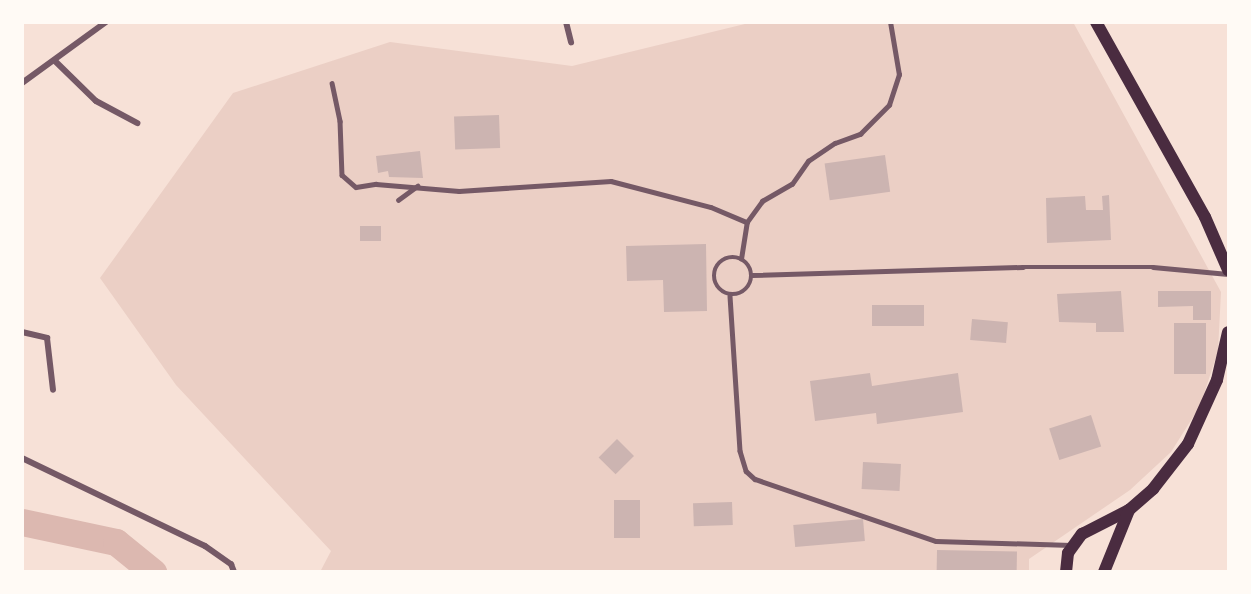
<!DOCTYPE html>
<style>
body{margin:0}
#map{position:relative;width:1251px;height:594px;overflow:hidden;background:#f7e1d7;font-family:"Libre Baskerville",serif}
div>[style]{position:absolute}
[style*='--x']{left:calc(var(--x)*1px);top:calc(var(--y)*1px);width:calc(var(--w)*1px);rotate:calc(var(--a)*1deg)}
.green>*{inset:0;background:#ebcfc5}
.river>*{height:27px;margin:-13.5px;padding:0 13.5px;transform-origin:13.5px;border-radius:13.5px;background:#dcb8b0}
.building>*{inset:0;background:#ccb4b1;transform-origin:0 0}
.service>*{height:4.5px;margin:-2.25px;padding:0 2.25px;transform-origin:2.25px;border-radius:2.25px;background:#755966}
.service>.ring{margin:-2.25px;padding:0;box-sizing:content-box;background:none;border:4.5px solid #755966;border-radius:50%}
.minor>*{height:6px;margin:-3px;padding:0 3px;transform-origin:3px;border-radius:3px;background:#755966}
.secondary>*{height:12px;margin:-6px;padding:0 6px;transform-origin:6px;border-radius:6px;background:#4a2c40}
span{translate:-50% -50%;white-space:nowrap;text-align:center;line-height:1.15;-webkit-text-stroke:6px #fffaf5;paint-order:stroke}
.frame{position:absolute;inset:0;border:24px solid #fffaf5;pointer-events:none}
</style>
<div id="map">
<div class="green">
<div style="clip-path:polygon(1073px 22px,1221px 292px,1218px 351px,1200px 406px,1171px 452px,1130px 490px,1029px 559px,1029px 571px,320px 572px,331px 551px,176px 385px,100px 278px,233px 93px,390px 42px,572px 66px,749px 23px)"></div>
</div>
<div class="river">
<div style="--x:22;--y:522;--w:96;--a:12"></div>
<div style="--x:116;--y:542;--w:48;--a:39"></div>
</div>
<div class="building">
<div style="left:499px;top:115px;width:33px;height:45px;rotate:88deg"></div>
<div style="clip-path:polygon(420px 151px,423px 178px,389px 177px,388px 171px,378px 173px,376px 156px)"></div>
<div style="left:885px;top:155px;width:37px;height:61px;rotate:82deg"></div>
<div style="clip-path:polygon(1109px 195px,1111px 240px,1047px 243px,1046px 198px,1085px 196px,1086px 210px,1103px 210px,1102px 196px)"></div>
<div style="left:381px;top:226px;width:15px;height:21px;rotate:90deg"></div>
<div style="clip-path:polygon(706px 244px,707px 311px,664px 312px,663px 280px,627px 281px,626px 246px)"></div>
<div style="clip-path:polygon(1121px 291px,1124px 332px,1096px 332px,1096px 323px,1059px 322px,1057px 294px)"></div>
<div style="clip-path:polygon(1158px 291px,1211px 291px,1211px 320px,1193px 320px,1193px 306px,1158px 307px)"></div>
<div style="left:924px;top:305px;width:21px;height:52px;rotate:90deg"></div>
<div style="left:972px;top:319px;width:36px;height:21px;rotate:5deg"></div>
<div style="left:1174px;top:323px;width:32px;height:51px"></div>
<div style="clip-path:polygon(870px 373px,872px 386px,958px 373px,963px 412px,877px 424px,876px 413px,815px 421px,810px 381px)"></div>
<div style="left:1091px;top:415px;width:33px;height:44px;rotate:72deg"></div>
<div style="left:617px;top:439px;width:24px;height:26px;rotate:45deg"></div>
<div style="left:863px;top:462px;width:38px;height:27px;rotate:3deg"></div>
<div style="left:614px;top:500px;width:26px;height:38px"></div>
<div style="left:732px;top:502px;width:23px;height:39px;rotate:88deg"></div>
<div style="left:863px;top:519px;width:22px;height:70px;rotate:85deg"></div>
<div style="left:937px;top:550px;width:80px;height:22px;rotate:1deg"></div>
</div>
<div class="service">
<div style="--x:332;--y:83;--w:39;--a:78"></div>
<div style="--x:340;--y:121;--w:54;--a:87.9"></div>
<div style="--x:342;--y:175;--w:18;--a:41"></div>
<div style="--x:356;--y:187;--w:20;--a:-9"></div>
<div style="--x:376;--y:184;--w:83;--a:4.8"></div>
<div style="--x:459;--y:191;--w:152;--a:-3.8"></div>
<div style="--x:611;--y:181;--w:103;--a:14.6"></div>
<div style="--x:711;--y:207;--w:39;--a:23"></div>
<div style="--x:398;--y:200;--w:24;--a:-36"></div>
<div class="ring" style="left:714px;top:257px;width:33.5px;height:33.5px"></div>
<div style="--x:741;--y:259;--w:37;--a:-81"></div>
<div style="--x:747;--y:222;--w:26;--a:-54"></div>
<div style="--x:762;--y:201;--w:34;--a:-30"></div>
<div style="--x:792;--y:184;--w:28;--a:-55"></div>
<div style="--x:808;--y:161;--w:32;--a:-34"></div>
<div style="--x:835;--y:143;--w:27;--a:-20"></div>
<div style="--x:860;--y:134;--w:41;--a:-45"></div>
<div style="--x:889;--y:105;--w:32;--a:-72"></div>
<div style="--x:899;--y:75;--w:54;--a:-99.6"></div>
<div style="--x:752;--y:275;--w:271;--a:-1.7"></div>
<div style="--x:1023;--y:267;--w:130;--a:0"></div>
<div style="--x:1153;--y:267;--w:75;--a:5.3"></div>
<div style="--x:730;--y:296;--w:155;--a:86.3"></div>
<div style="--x:740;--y:451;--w:21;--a:73"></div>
<div style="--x:746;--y:471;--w:12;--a:42"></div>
<div style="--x:755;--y:479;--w:191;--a:18.9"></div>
<div style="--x:936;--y:541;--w:135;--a:1.7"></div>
</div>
<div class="minor">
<div style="--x:566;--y:22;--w:21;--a:76"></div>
<div style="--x:55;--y:61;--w:57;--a:44.3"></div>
<div style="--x:96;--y:101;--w:47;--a:28.2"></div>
<div style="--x:22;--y:83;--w:104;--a:-36"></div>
<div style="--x:22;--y:332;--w:26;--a:13"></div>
<div style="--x:47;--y:338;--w:52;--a:83.4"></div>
<div style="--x:22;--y:458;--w:203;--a:25.7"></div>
<div style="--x:205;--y:546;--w:32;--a:35"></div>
<div style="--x:231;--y:564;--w:9;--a:69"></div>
</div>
<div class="secondary">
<div style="--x:1096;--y:22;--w:223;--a:60.8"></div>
<div style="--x:1205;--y:217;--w:58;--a:66.5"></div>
<div style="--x:1066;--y:572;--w:19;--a:-84"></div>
<div style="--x:1068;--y:553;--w:24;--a:-54"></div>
<div style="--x:1082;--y:534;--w:53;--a:-27.1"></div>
<div style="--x:1129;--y:510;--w:32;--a:-41"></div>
<div style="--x:1153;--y:489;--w:57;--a:-52.1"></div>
<div style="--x:1188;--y:444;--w:70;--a:-65.6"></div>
<div style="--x:1217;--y:380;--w:49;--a:-77.1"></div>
<div style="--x:1104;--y:572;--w:67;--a:-68"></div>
</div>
<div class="frame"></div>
</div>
